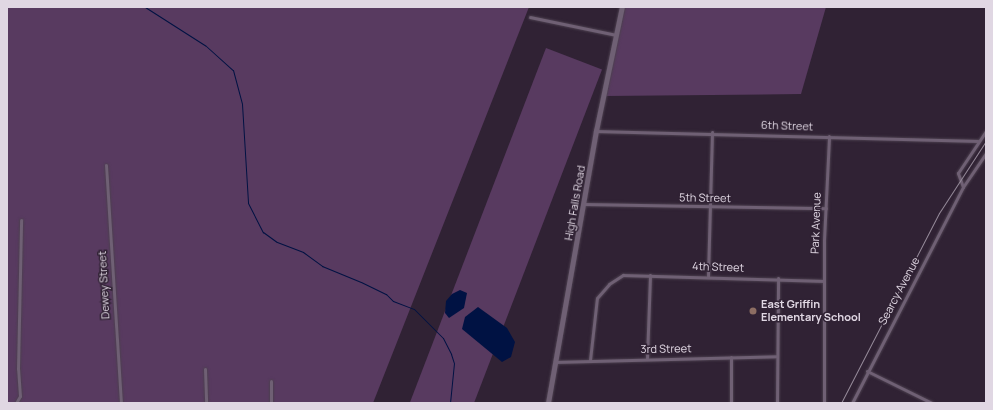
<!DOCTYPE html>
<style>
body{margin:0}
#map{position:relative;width:993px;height:410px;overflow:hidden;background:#302234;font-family:Manrope,sans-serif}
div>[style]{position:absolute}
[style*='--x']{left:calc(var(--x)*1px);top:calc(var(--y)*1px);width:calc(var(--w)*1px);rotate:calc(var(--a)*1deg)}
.green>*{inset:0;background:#583a60;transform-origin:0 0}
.water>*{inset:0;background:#001243}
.stream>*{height:1px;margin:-0.5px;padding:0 0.5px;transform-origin:0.5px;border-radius:0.5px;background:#001243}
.roads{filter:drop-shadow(0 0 1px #4c404f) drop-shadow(0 0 1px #4c404f)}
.street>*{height:3px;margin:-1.5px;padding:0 1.5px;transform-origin:1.5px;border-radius:1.5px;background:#6f6074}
.secondary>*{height:4.5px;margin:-2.25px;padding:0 2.25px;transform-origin:2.25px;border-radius:2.25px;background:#6f6074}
.rail>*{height:1px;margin:-0.5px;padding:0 0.5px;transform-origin:0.5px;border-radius:0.5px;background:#968b9a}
.dots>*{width:11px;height:11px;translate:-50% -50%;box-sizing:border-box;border:2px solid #302234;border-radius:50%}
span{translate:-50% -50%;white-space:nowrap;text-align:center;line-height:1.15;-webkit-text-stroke:3px #302234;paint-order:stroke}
.street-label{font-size:11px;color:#e0d7e3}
.poi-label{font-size:11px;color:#e0d7e3;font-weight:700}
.left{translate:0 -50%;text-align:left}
.frame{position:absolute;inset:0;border:8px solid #e0d7e3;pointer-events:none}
</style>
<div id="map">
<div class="green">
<div style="clip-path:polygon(7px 7px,529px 7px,373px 403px,7px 403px)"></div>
<div style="clip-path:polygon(624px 7px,826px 7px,801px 94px,605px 96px)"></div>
<div style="left:546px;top:48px;width:60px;height:380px;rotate:21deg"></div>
</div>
<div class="water">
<div style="clip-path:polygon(460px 290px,467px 293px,464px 308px,449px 318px,445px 313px,446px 301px,452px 294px)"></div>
<div style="clip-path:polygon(478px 307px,507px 328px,515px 342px,511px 357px,502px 362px,462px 329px,465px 317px)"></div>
</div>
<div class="stream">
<div style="--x:145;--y:7;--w:72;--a:32.6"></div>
<div style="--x:206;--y:46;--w:36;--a:42"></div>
<div style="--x:233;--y:70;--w:35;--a:75"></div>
<div style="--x:242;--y:104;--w:99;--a:86.5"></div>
<div style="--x:248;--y:203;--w:33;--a:63"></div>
<div style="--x:263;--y:232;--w:17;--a:36"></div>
<div style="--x:277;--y:242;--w:28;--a:21"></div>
<div style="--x:303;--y:252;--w:24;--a:36"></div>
<div style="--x:322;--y:266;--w:42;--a:22.3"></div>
<div style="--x:361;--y:282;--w:28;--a:26"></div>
<div style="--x:386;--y:294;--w:10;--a:45"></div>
<div style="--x:393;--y:301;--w:22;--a:21"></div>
<div style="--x:414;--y:309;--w:41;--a:45"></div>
<div style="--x:443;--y:338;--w:18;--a:63"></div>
<div style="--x:451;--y:354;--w:9;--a:72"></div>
<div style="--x:454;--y:363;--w:40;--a:95.7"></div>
</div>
<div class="roads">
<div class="street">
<div style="--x:530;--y:17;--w:88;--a:11.8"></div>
<div style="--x:596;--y:131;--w:382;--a:1.5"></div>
<div style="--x:106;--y:165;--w:238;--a:86.4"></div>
<div style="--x:963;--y:187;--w:15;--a:-110"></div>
<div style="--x:958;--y:173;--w:50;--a:-56.3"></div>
<div style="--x:585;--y:204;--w:241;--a:1"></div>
<div style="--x:708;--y:276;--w:144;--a:-88.4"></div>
<div style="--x:647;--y:358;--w:83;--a:-87.9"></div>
<div style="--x:590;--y:360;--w:62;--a:-83.6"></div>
<div style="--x:597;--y:298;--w:18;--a:-49"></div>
<div style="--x:609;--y:284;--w:17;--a:-33"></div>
<div style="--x:623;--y:275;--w:201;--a:1.7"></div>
<div style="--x:555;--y:362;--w:222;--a:-1.5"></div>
<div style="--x:205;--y:369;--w:34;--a:88"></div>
<div style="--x:867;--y:371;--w:72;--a:26.2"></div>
<div style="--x:271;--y:381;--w:22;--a:90"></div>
<div style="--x:16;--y:403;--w:8;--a:-60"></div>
<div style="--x:20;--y:396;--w:27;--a:-94"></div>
<div style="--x:18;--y:369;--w:149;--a:-88.8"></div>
<div style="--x:731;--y:403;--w:46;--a:-90"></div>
<div style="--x:777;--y:403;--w:125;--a:-89.5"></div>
<div style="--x:824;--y:403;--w:163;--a:-90"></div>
<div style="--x:824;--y:240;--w:104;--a:-87.2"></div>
<div style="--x:852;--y:403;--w:243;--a:-62.8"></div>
<div style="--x:963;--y:187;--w:41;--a:-55.9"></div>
</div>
<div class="secondary">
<div style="--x:548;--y:403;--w:276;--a:-80"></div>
<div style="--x:596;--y:131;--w:127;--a:-78.2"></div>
</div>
</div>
<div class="rail">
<div style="--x:841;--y:403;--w:214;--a:-62.7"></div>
<div style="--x:939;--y:213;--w:86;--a:-56.9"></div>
</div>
<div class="dots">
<div style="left:753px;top:311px;background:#8d6e63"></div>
</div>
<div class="street-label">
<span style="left:787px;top:126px;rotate:2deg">6th Street</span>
<span style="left:705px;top:198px;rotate:1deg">5th Street</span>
<span style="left:575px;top:203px;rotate:-80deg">High Falls Road</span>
<span style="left:816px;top:223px;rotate:-88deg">Park Avenue</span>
<span style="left:718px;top:267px;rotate:2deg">4th Street</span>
<span style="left:104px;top:285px;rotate:-93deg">Dewey Street</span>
<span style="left:899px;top:291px;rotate:-62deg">Searcy Avenue</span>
<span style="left:666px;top:349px;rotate:-1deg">3rd Street</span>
</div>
<div class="poi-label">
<span class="left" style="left:761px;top:311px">East Griffin<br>Elementary School</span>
</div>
<div class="frame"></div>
</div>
